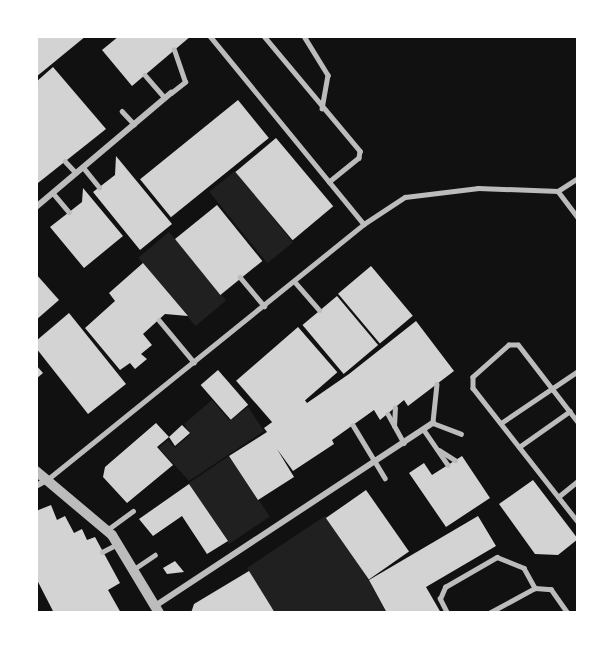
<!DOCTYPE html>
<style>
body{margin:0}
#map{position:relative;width:614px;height:649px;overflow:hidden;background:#111;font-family:"Sofia Sans Condensed",sans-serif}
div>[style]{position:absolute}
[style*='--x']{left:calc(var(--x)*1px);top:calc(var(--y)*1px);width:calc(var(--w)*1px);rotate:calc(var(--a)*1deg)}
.green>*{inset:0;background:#202020;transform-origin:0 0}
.building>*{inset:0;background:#d3d3d3;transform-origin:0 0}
.service>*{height:4.5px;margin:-2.25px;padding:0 2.25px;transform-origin:2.25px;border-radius:2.25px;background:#bcbcbc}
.minor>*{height:6px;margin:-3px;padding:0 3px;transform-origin:3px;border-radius:3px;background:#bcbcbc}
.tertiary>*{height:10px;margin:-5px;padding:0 5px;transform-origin:5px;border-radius:5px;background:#bcbcbc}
span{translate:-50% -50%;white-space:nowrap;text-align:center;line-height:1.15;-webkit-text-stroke:4.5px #fff;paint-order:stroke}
.frame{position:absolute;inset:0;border:38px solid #fff;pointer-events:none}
</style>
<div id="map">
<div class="green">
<div style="left:235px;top:171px;width:92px;height:33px;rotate:51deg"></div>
<div style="left:169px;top:232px;width:89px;height:40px;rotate:50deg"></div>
<div style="clip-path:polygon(212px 400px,230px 421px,248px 407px,264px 431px,189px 481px,159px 448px,168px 440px,175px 448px,191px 434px,184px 424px)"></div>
<div style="left:229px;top:456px;width:73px;height:49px;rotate:56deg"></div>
<div style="clip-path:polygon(325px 516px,369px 580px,387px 613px,275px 613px,247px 568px)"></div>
</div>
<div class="building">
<div style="clip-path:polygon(36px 36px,86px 36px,36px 77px)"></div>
<div style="clip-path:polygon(119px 36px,191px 36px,132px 86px,102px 50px)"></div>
<div style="clip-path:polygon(53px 67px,106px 129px,38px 183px,36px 82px)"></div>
<div style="left:238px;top:100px;width:49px;height:126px;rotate:51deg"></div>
<div style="left:276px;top:138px;width:89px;height:53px;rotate:50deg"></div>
<div style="clip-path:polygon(116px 156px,172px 224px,140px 250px,93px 192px,115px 175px)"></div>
<div style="clip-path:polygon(83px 188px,123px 236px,84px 268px,50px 227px,82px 202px)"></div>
<div style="left:217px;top:205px;width:72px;height:54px;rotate:51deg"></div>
<div style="clip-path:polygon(143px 263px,188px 316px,165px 314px,143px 334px,152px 345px,141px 354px,147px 359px,135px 369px,130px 363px,120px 370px,85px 328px,115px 301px,109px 293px)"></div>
<div style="left:371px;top:266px;width:65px;height:43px;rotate:50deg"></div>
<div style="clip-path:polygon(36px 274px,59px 300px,36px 320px)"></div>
<div style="left:337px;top:296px;width:64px;height:45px;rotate:50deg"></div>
<div style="clip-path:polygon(69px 313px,126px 384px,88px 414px,36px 348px,36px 341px)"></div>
<div style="clip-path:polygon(416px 321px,454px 371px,408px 406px,404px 400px,380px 420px,374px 410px,332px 440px,334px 444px,293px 471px,277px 449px,294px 477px,258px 500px,229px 456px,267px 432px,264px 428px,304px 399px,307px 403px,349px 374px)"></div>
<div style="left:298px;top:327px;width:60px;height:82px;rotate:49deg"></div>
<div style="clip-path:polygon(36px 365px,43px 373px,36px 379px)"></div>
<div style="left:218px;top:370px;width:46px;height:23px;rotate:49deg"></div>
<div style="clip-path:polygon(156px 423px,169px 437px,157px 447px,173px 465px,127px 503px,103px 477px,105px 467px)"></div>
<div style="clip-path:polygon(182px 425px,190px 433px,175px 446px,169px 437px)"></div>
<div style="clip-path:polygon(462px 456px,490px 498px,446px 527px,409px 473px,424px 463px,432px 475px)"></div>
<div style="clip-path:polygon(533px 480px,578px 539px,558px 555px,535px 554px,499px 504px)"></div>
<div style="clip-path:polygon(189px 484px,228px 541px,207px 554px,182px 516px,153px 536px,139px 519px)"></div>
<div style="left:366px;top:490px;width:75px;height:49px;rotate:55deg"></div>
<div style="clip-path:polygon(51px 505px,57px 520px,65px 516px,74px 533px,82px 529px,87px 540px,95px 537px,120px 583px,108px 590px,121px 613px,54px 613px,36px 578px,36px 511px)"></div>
<div style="clip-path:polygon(478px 516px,496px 546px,426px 587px,441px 613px,387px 613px,369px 580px)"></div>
<div style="clip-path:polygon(175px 561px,184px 572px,167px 574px,163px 568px)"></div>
<div style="clip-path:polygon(249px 571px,275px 613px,191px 613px,194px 604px)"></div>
</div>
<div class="service">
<div style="--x:210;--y:36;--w:243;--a:50.7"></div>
<div style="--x:264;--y:36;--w:150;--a:50.1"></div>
<div style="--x:360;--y:151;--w:7;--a:98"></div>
<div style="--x:359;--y:158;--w:38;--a:141"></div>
<div style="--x:304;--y:36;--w:46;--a:58.4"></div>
<div style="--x:328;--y:75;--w:34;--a:100"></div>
<div style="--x:145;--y:75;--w:30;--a:49"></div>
<div style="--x:171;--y:93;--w:18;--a:-38"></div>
<div style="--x:185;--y:82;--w:34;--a:-109"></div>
<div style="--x:122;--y:111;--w:18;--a:47"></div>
<div style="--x:65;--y:161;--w:16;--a:47"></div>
<div style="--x:83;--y:167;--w:26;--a:51"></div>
<div style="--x:558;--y:191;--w:24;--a:-33"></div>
<div style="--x:53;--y:193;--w:25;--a:50"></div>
<div style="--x:240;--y:277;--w:38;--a:50"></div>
<div style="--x:295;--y:282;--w:37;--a:49"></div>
<div style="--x:159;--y:320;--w:55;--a:50.2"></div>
<div style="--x:437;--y:384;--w:39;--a:96"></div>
<div style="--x:433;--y:423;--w:30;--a:21"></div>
<div style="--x:388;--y:414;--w:33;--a:61"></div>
<div style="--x:501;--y:423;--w:93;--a:-34"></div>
<div style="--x:578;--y:423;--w:98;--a:-127.6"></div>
<div style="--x:518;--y:345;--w:9;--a:180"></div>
<div style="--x:509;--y:345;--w:48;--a:138.4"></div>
<div style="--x:473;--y:377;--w:11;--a:90"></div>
<div style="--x:473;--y:388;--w:170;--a:51.9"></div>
<div style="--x:353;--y:425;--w:62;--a:58.9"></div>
<div style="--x:394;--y:426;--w:18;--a:-87"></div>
<div style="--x:424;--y:430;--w:42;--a:55.6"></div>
<div style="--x:519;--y:447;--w:62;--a:-35.2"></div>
<div style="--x:439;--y:450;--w:19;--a:32"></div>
<div style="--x:48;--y:479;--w:406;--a:-38.9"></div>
<div style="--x:364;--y:224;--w:49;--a:-33.4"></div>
<div style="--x:405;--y:197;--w:74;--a:-7"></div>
<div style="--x:478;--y:188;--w:80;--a:2.1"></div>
<div style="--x:558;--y:191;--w:34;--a:53"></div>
<div style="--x:558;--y:497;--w:26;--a:-39"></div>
<div style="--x:107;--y:530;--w:32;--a:-36"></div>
<div style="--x:102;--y:552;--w:18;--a:-27"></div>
<div style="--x:134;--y:569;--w:25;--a:-34"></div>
<div style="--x:447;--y:613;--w:16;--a:-117"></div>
<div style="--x:440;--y:599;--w:13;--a:-67"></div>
<div style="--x:445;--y:587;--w:60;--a:-30"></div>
<div style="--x:497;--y:557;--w:29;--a:22"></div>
<div style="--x:524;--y:568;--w:23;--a:61"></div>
<div style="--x:489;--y:613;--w:52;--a:-28.5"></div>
<div style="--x:535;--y:588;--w:16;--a:4"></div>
<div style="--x:551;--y:589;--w:29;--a:55"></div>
</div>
<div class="minor">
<div style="--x:36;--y:207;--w:177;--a:-40.2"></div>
<div style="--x:36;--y:486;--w:13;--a:-29"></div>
<div style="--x:155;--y:606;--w:333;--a:-33.4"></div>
</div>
<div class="tertiary">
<div style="--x:36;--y:471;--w:99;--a:40.1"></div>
<div style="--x:112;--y:535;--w:91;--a:58.9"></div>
</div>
<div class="frame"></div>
</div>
